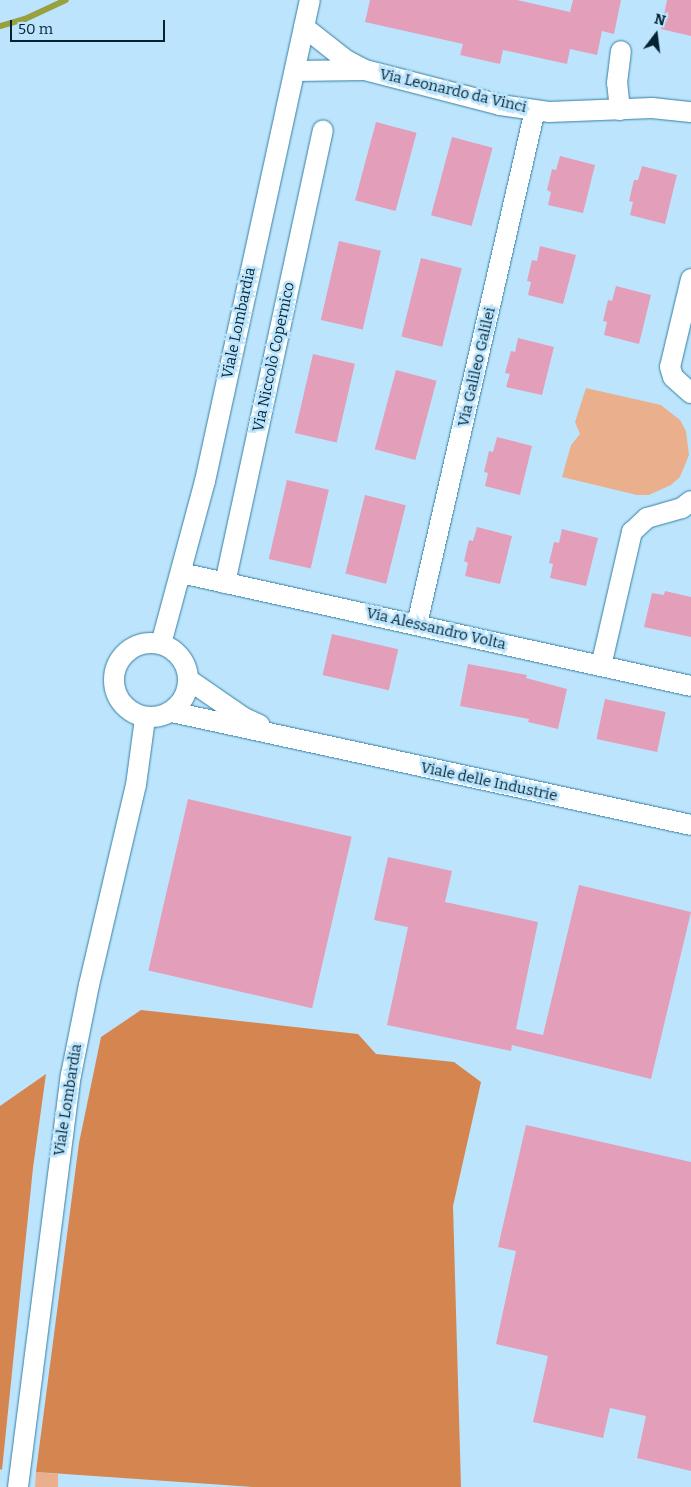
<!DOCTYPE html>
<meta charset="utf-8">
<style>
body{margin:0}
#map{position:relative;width:691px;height:1487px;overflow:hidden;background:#bce5fd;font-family:Bitter,serif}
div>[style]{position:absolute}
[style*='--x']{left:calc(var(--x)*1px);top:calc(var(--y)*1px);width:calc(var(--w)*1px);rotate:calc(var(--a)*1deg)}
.green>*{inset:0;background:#eab08d}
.forest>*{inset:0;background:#d5854f}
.stream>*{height:6px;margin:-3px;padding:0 3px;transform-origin:3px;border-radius:3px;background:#99a03f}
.building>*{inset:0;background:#e39eba;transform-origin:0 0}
.roads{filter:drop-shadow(0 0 1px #377fa2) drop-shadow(0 0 1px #377fa2)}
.minor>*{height:20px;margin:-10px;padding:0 10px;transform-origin:10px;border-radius:10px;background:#fff}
.minor>.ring{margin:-10px;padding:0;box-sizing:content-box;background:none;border:20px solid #fff;border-radius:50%}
span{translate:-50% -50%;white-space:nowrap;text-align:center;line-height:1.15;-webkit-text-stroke:5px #bce5fd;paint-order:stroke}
.street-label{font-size:15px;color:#042332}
.north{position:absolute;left:631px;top:10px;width:50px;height:50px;-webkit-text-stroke:4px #bce5fd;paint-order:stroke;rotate:15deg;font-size:14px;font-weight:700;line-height:20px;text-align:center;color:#042332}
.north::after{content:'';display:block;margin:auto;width:18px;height:22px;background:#042332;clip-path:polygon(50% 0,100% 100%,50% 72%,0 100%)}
.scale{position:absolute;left:10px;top:20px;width:155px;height:22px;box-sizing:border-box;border:2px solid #042332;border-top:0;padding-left:6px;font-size:15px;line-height:18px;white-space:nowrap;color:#042332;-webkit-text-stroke:4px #bce5fd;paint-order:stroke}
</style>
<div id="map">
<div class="green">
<div style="clip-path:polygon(586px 388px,661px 405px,680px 420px,686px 431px,689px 455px,680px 477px,671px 485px,649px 495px,637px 495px,562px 477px,571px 445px,580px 434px,575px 422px)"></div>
<div style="clip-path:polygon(36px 1472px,58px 1474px,58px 1487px,35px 1487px)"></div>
</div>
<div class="forest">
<div style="clip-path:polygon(141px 1010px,358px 1034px,376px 1054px,454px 1062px,481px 1082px,453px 1206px,461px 1487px,253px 1487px,36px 1472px,79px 1143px,101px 1037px)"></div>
<div style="clip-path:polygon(46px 1074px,33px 1168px,2px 1470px,0 1469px,0 1106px)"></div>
</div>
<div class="stream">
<div style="--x:0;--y:26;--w:26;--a:-16"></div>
<div style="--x:25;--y:19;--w:45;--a:-24.9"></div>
</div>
<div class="building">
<div style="clip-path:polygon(370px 0,517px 0,570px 12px,573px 0,621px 0,614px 34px,602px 31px,597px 55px,570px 49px,567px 64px,503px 50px,500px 64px,460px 55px,463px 44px,365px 22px)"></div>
<div style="clip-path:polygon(667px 0,691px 0,691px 36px,661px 29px)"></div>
<div style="left:376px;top:122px;width:42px;height:81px;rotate:15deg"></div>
<div style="left:452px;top:137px;width:42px;height:81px;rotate:15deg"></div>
<div style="clip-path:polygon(560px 156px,595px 165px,583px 213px,548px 205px,551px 192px,547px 190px,552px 169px,556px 170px)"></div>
<div style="clip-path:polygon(642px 166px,677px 175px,665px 224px,630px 215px,633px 202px,629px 201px,634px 180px,638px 180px)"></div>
<div style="left:339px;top:241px;width:43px;height:81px;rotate:13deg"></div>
<div style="clip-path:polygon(540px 246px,576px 255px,563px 304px,528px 295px,531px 282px,527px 281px,532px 260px,537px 261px)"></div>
<div style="left:421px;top:258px;width:42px;height:81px;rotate:14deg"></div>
<div style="clip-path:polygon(616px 286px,651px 295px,639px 344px,604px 335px,607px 322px,603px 321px,608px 300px,612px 301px)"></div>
<div style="clip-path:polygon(518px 338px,554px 347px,542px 395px,506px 387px,510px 374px,505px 373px,511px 351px,515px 352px)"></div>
<div style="left:313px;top:354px;width:43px;height:81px;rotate:13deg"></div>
<div style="left:396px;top:370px;width:42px;height:82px;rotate:15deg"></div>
<div style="clip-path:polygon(497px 437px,532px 446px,520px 495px,485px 486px,488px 473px,484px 472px,489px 451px,493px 452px)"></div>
<div style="left:287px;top:480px;width:43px;height:81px;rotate:13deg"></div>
<div style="left:365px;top:495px;width:42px;height:81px;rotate:14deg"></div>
<div style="clip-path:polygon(477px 527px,512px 536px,500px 584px,465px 576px,468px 563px,464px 561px,469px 540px,473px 541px)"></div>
<div style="clip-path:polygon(562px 529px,598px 538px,586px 586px,550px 578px,553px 564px,549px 563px,554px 542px,559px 543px)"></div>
<div style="clip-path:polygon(665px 591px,691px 597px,691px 637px,644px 627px,652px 593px,664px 595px)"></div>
<div style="left:332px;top:634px;width:68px;height:42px;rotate:13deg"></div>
<div style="clip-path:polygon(468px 664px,527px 675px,526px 678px,567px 689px,558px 729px,528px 722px,529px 719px,460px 706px)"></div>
<div style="left:605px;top:699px;width:62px;height:41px;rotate:12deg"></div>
<div style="left:188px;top:799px;width:168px;height:176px;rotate:13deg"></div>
<div style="clip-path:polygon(388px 857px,452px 871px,445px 902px,538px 922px,516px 1029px,543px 1035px,579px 885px,691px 912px,651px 1079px,512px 1045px,511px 1051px,387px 1025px,408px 927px,374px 920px)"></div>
<div style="clip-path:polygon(526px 1125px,691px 1162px,691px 1471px,637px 1458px,646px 1416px,610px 1408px,603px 1438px,533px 1422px,548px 1356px,496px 1344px,516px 1251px,498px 1247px)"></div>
</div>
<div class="roads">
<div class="minor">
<div style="--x:304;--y:27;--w:53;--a:38.2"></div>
<div style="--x:346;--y:60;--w:19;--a:28"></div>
<div style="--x:295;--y:71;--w:70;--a:-0.8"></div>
<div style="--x:365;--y:70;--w:139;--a:14.5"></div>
<div style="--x:500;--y:105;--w:49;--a:8.1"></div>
<div style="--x:549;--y:112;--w:103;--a:-2.2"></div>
<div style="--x:652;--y:108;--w:39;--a:6"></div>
<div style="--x:620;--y:110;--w:27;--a:-96"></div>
<div style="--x:617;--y:83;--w:32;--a:-83"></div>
<div style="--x:691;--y:279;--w:90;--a:103.4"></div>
<div style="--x:670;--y:367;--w:10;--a:73"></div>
<div style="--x:673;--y:377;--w:24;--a:42"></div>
<div style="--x:181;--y:573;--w:522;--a:12.49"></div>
<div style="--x:225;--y:583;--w:463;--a:-77.8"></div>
<div style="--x:417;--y:624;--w:527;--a:-77.07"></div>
<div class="ring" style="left:114px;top:643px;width:54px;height:54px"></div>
<div style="--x:161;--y:644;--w:169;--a:-74.9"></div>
<div style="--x:205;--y:481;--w:492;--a:-77.7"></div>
<div style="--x:601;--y:666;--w:138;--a:-77"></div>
<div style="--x:632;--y:532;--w:21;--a:-43"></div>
<div style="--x:647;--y:518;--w:36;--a:-16"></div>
<div style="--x:682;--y:508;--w:11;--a:-38"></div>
<div style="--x:189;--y:680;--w:67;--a:34.6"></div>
<div style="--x:244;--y:718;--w:17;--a:24"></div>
<div style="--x:172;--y:712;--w:531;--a:12.28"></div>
<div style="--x:18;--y:1487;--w:415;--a:-82.7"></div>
<div style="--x:71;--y:1075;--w:92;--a:-78.7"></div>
<div style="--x:89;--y:985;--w:205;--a:-76.8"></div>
<div style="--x:136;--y:785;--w:68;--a:-82.3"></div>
</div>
</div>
<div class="street-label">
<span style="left:453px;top:91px;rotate:13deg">Via Leonardo da Vinci</span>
<span style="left:239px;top:323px;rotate:-78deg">Viale Lombardia</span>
<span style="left:274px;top:357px;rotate:-78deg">Via Niccolò Copernico</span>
<span style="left:477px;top:367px;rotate:-77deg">Via Galileo Galilei</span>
<span style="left:436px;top:629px;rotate:13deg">Via Alessandro Volta</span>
<span style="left:489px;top:782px;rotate:12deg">Viale delle Industrie</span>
<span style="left:68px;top:1100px;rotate:-81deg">Viale Lombardia</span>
</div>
<div class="north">N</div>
<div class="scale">50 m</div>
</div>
